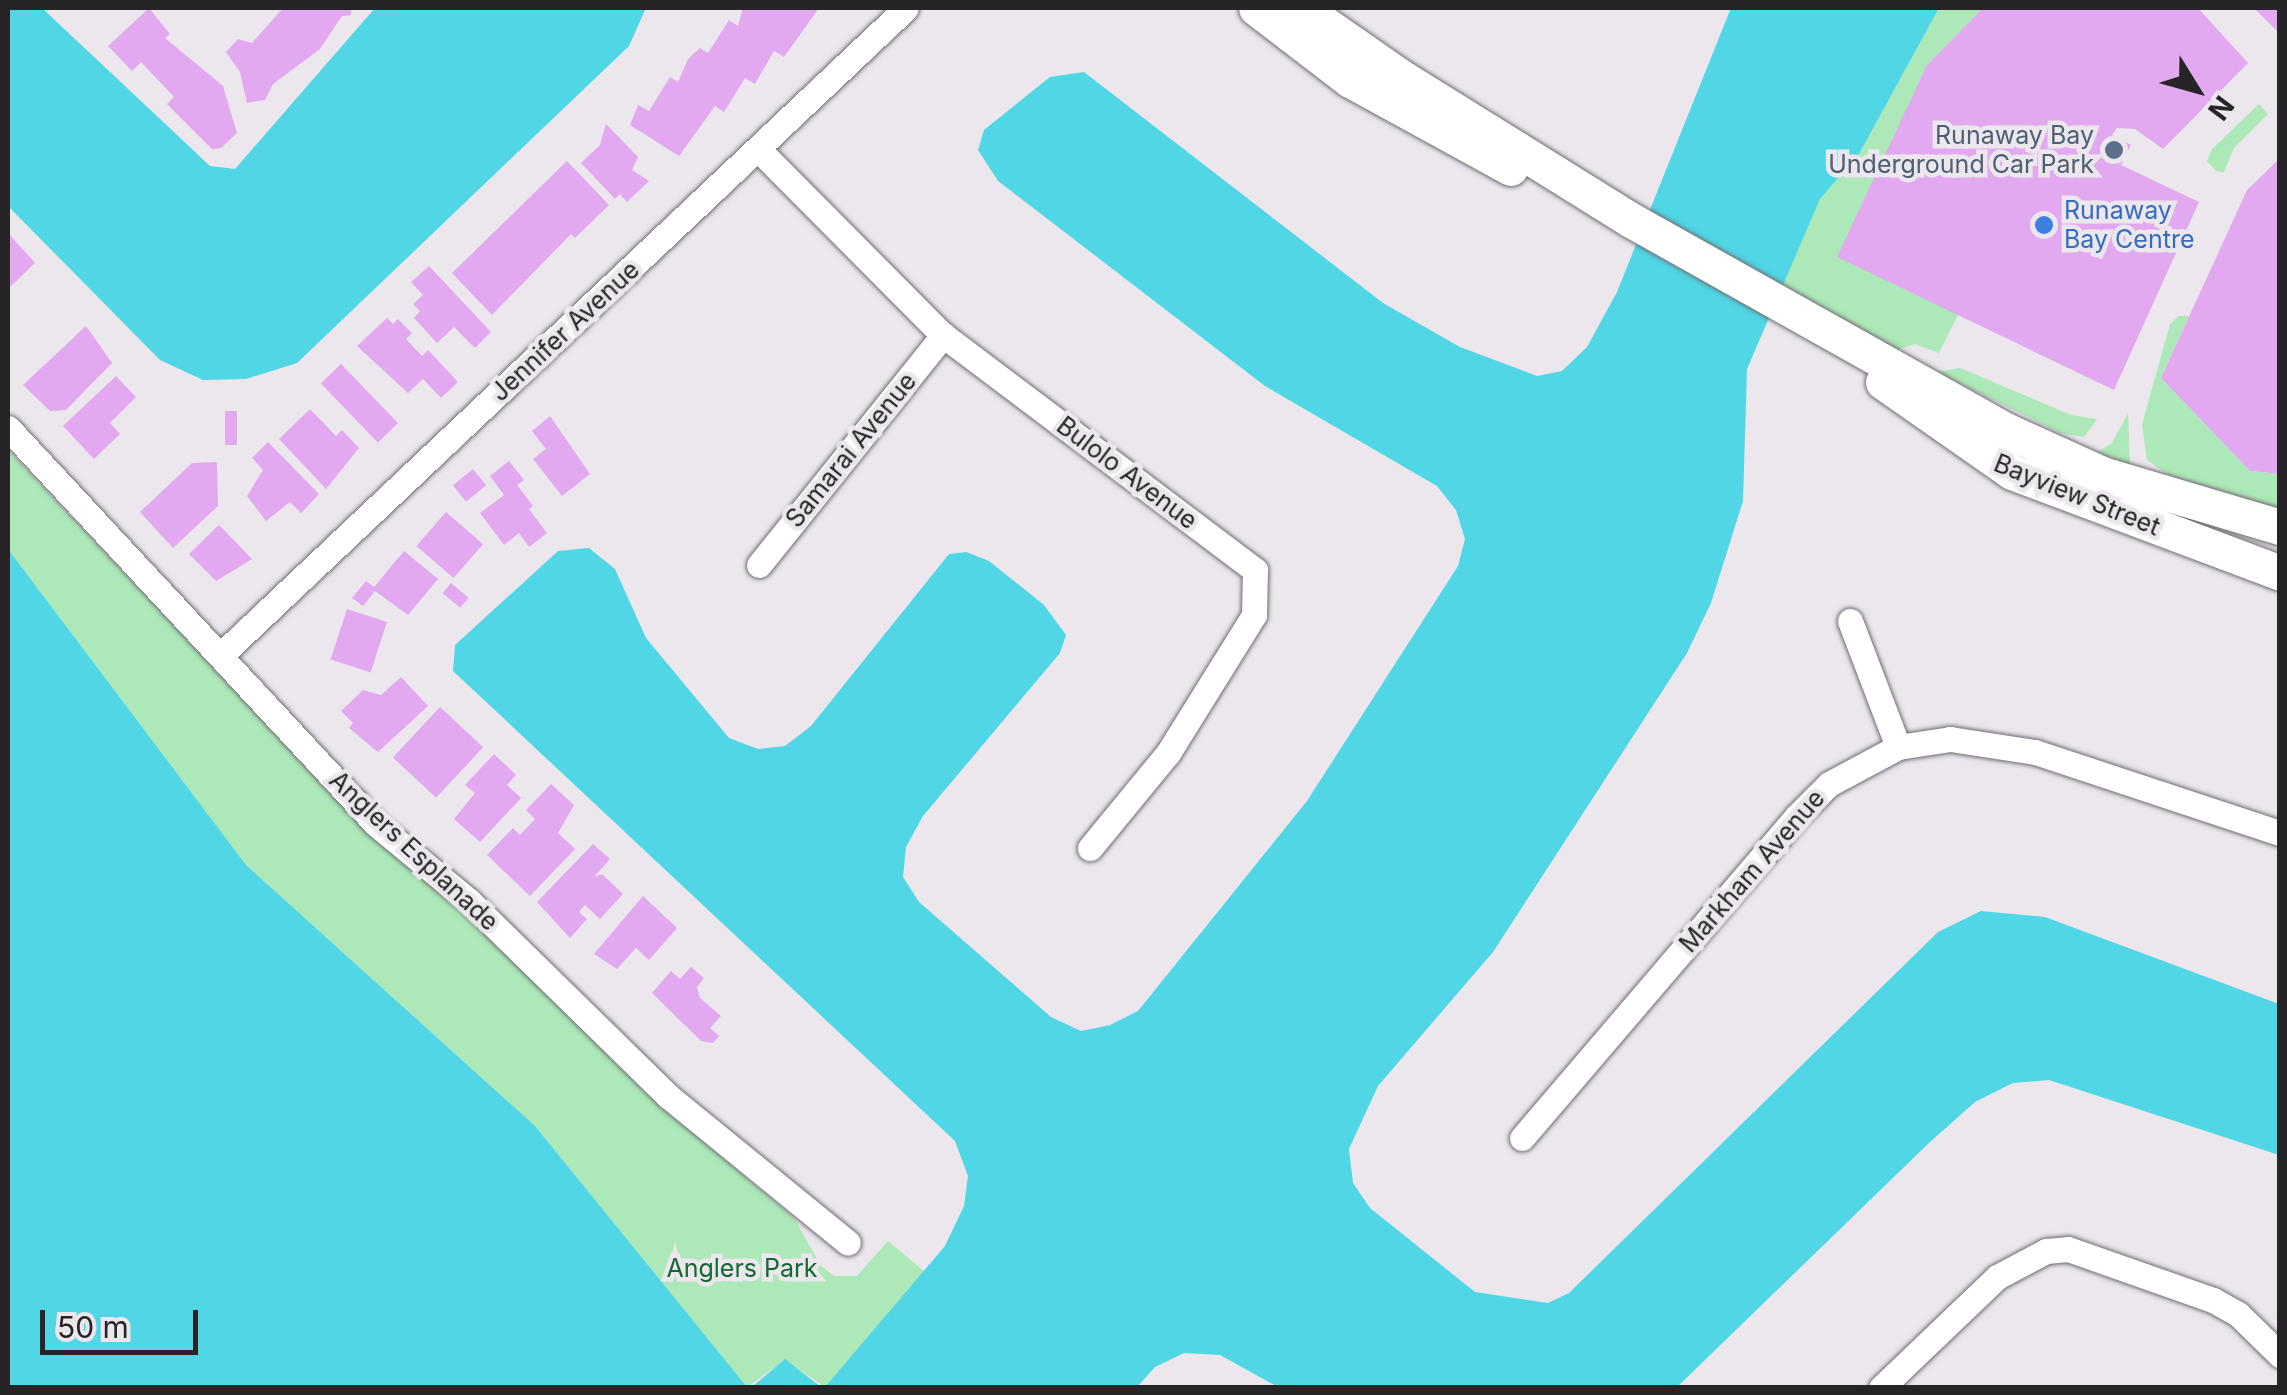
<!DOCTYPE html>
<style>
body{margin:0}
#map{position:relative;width:2287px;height:1395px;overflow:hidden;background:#ebe7ed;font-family:Inter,sans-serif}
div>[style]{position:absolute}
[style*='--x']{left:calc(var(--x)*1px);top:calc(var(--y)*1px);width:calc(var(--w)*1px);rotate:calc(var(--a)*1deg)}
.green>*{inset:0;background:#ace8b8}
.water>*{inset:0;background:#50d6e5}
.building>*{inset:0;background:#e2a9f1;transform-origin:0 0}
.roads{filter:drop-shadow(0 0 2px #706c71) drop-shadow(0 0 2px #706c71)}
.minor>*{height:25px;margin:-12.5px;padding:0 12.5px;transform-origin:12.5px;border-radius:12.5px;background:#fff}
.secondary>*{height:35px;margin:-17.5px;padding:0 17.5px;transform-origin:17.5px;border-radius:17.5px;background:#fff}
.dots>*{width:28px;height:28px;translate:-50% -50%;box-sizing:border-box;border:5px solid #ebe7ed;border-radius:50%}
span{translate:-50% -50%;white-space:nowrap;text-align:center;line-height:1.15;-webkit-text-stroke:9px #ebe7ed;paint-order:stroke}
.service-label{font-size:25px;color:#4e5e75}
.right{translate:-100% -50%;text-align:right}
.shop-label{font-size:25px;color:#366cbe}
.left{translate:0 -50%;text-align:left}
.street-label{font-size:25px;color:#262426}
.park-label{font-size:25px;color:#136932}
.frame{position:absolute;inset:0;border:10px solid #262426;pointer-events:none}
.north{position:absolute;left:2147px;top:40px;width:100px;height:100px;-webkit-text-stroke:8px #ebe7ed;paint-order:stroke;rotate:127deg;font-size:28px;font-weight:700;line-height:40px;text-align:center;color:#262426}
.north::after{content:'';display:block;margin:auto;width:35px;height:45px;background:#262426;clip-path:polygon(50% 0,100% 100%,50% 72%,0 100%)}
.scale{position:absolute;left:40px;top:1310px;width:158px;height:45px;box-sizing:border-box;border:5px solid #262426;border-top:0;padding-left:12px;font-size:30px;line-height:35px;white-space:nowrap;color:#262426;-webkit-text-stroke:8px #ebe7ed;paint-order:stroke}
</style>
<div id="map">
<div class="green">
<div style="clip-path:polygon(1939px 8px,1983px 8px,1927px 65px,1958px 315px,1939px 353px,1915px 344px,1896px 350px,1781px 288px,1820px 199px,1859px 154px)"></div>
<div style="clip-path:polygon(2259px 104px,2268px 114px,2234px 148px,2224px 172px,2216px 171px,2207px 161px,2212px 149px)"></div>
<div style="clip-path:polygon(2179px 316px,2189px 316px,2161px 378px,2250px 471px,2279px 474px,2279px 513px,2170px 476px,2147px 460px,2142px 425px,2170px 324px)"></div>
<div style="clip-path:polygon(1960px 368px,2071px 415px,2097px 419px,2084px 437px,2060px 433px,1937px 372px)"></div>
<div style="clip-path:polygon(2128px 413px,2130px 466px,2098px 452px,2112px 443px)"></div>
<div style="clip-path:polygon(8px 450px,352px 814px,510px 948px,641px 1088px,794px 1218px,821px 1266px,834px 1276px,857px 1276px,888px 1241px,924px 1271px,825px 1387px,785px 1360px,747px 1387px,535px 1126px,246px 865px,8px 549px)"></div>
</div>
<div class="water">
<div style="clip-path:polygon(8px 8px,42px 8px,210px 166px,235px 169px,375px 8px,646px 8px,629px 46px,297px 363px,246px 379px,203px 380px,160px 360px,8px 206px)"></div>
<div style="clip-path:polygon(1731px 8px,1939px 8px,1859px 154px,1820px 199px,1747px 369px,1743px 501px,1711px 603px,1687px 653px,1493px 952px,1378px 1086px,1349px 1149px,1353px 1183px,1370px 1208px,1475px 1292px,1548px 1303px,1569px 1293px,1938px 932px,1981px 911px,2045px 917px,2279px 1004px,2279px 1155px,2049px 1080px,2013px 1083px,1975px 1102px,1930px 1142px,1677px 1387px,1278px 1387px,1220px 1355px,1184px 1353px,1155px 1367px,1137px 1387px,825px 1387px,945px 1246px,964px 1206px,968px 1176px,955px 1141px,453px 671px,455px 645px,558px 551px,589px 548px,615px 569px,646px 638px,729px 738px,758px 749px,785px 746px,811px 726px,949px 554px,966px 552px,989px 561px,1044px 605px,1066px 635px,1060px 653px,923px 816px,906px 847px,903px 877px,919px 902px,1051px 1017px,1081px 1031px,1110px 1025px,1138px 1011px,1307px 801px,1458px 566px,1465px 539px,1456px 510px,1437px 486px,1265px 386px,998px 181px,978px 150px,984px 130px,1050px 77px,1084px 72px,1383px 303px,1460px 347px,1537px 376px,1562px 371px,1587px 347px,1617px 292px)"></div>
<div style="clip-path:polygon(8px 549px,246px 865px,535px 1126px,747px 1387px,8px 1387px)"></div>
<div style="clip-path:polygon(785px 1359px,821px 1387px,752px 1387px)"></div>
</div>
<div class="building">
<div style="clip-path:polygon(149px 8px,170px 34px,165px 38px,223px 86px,237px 133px,221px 148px,212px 149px,167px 104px,174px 97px,141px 62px,132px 71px,108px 46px)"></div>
<div style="clip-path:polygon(283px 8px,351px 8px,351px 15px,342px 16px,320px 49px,273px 84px,265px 100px,247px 103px,240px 72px,226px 52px,238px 39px,252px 43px)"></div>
<div style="clip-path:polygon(743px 8px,819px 8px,784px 57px,774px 51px,755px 84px,745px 78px,724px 112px,715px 106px,679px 156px,630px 125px,638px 105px,649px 111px,670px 77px,678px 82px,688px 59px,700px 48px,708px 53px,729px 20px,738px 26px)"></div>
<div style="clip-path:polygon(1983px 8px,2198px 8px,2248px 63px,2163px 149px,2135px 129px,2117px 128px,2112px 135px,2131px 145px,2121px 165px,2199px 202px,2114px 390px,1837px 257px,1927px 65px)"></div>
<div style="clip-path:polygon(2254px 8px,2280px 8px,2280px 34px)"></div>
<div style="clip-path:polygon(606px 124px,638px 157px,632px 170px,649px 181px,627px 202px,620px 194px,615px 199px,581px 163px,600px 145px)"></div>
<div style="clip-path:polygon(2280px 158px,2280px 474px,2250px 471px,2161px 378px,2247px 190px)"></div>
<div style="clip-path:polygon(567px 161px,609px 205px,575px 238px,571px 234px,492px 315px,452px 273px)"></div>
<div style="clip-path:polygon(9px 234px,35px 263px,8px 289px,8px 236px)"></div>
<div style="clip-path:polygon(429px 266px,491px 332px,475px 348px,454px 327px,437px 343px,414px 318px,420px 311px,413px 304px,423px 295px,411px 282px)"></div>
<div style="clip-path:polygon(387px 318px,393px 324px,398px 319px,412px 333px,406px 339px,422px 356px,428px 350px,458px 382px,441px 398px,423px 379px,408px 393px,357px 346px)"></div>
<div style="clip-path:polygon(86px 326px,112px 363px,66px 410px,50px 411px,23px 385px)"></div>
<div style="left:341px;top:364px;width:82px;height:28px;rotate:46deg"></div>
<div style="clip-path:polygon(116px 376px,136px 397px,110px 423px,120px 434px,94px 459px,63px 426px)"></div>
<div style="clip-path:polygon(310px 409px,336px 436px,342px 430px,359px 448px,326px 489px,279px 439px)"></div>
<div style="left:225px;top:411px;width:12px;height:34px"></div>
<div style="clip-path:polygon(550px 416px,590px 474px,562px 496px,533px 459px,546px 449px,532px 431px)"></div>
<div style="clip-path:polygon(268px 442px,319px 494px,301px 513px,290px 502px,266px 521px,247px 496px,263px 470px,252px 458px)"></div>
<div style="clip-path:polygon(509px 461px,524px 480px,517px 485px,533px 506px,529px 509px,547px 533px,529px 547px,519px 533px,504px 545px,480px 513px,504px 495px,490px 476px)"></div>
<div style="clip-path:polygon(217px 462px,218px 506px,173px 548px,140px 512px,192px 463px)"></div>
<div style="left:473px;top:469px;width:21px;height:26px;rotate:51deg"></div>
<div style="left:446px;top:512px;width:49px;height:45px;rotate:41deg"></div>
<div style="clip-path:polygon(219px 525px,252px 559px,216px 581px,189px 554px)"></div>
<div style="clip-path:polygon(404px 551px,438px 579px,408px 615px,375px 591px,363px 606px,352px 598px,366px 581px,374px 587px)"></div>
<div style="left:451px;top:583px;width:23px;height:13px;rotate:40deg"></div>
<div style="left:347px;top:609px;width:42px;height:53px;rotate:18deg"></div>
<div style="clip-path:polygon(401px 677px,428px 706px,378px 752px,349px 728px,353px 723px,341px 711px,363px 690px,381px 695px)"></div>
<div style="left:440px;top:707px;width:59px;height:69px;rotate:43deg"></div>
<div style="clip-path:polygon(494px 754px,516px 775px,507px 785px,521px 798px,480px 842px,454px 819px,475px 793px,465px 785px)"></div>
<div style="clip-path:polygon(551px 784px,574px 805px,558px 833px,575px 849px,530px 896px,487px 855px,513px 828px,520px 835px,535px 819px,526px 810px)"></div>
<div style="clip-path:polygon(593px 844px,610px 859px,594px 877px,602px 874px,623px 894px,600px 919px,585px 905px,579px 912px,587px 919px,570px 938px,537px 902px)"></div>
<div style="clip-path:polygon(643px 896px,677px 928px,649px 960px,636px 948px,617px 969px,594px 954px)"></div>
<div style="clip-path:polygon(691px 967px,704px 978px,697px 987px,700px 998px,721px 1016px,710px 1028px,719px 1036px,713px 1043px,701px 1041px,652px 993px,671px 971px,680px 979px)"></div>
</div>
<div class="roads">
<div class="minor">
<div style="--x:758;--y:149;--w:262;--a:45.2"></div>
<div style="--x:943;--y:335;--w:391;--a:37"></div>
<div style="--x:1255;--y:570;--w:45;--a:91.3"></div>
<div style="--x:1254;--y:615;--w:163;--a:121.9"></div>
<div style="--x:1168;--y:753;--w:123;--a:129.4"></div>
<div style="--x:8;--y:428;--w:541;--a:47.1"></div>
<div style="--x:376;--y:824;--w:121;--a:39.6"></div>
<div style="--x:469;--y:901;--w:279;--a:44.4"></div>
<div style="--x:668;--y:1096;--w:232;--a:39.2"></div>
<div style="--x:759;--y:565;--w:295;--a:-51.3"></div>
<div style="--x:1850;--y:621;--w:135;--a:69.1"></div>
<div style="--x:223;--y:653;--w:939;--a:-43.36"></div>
<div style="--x:1522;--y:1138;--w:422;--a:-49.5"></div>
<div style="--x:1796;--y:817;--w:47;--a:-45"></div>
<div style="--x:1829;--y:784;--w:78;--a:-28.2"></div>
<div style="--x:1898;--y:747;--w:53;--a:-8.7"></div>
<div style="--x:1950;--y:739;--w:86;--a:8.7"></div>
<div style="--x:2035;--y:752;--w:258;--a:18.3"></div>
<div style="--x:1881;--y:1388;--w:161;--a:-43.7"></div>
<div style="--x:1997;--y:1277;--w:55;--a:-28"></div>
<div style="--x:2046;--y:1251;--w:22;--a:-5"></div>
<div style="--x:2068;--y:1249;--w:154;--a:19.4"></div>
<div style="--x:2213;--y:1300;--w:29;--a:29"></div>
<div style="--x:2238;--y:1314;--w:59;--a:44.3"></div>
</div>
<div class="secondary">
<div style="--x:1256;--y:8;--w:118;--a:37.5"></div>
<div style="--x:1350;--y:80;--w:183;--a:28.7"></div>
<div style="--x:1302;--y:8;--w:117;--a:34.9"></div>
<div style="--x:1398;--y:75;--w:274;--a:31.9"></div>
<div style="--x:1631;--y:220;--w:427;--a:29.3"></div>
<div style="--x:2003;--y:429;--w:109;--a:24.4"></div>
<div style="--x:2102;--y:474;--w:186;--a:16.6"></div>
<div style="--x:1883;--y:382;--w:157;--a:34.9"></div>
<div style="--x:2012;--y:472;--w:286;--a:20.6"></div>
</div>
</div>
<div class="dots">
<div style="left:2114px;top:150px;background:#5c6f8a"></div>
<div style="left:2044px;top:225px;background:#3f7fe0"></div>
</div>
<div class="service-label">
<span class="right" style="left:2094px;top:150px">Runaway Bay<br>Underground Car Park</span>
</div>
<div class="shop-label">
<span class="left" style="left:2064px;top:225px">Runaway<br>Bay Centre</span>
</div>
<div class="street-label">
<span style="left:565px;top:331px;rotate:-43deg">Jennifer Avenue</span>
<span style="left:851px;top:450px;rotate:-51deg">Samarai Avenue</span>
<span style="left:1127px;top:473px;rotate:37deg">Bulolo Avenue</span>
<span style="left:2077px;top:495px;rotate:22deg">Bayview Street</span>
<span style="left:414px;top:851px;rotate:43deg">Anglers Esplanade</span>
<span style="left:1752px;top:871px;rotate:-49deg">Markham Avenue</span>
</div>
<div class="park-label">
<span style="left:742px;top:1268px">Anglers Park</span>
</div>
<div class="frame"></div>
<div class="north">N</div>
<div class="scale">50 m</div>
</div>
